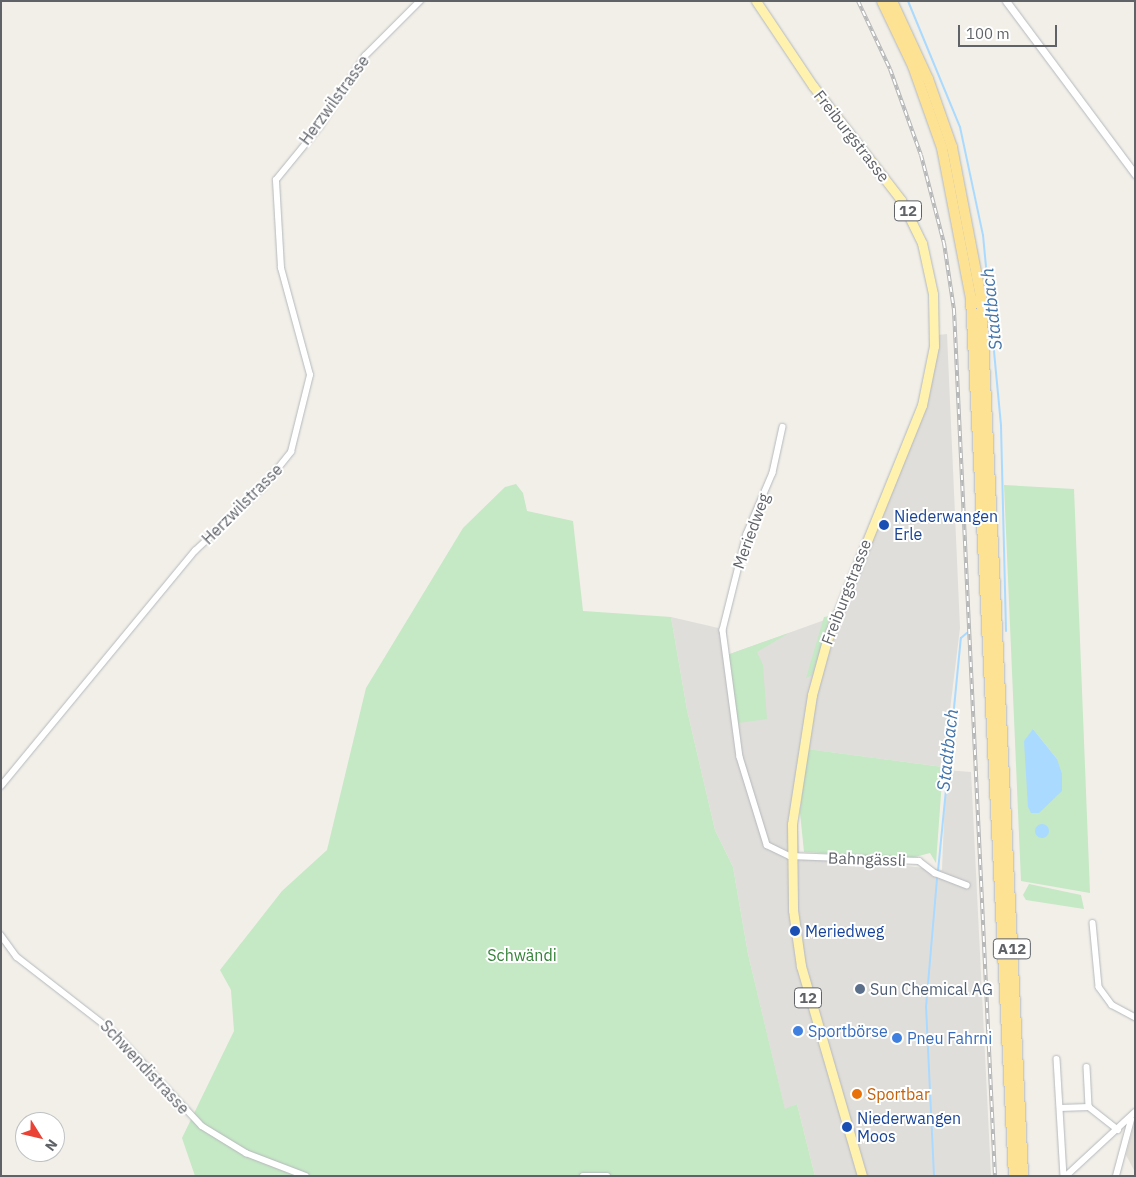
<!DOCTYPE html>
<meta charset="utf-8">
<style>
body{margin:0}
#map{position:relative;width:1136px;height:1177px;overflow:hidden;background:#f1efe8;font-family:"IBM Plex Sans",sans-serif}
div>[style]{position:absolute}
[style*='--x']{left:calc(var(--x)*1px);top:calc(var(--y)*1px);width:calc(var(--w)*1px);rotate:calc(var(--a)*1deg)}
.industrial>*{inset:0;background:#e0deda}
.education>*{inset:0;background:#e1ded6}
.green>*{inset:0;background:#c5e8c5}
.water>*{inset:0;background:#aadaff}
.round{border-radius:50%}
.stream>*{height:2px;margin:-1px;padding:0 1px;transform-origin:1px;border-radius:1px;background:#aadaff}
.roads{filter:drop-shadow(0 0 1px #b5b8bc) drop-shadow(0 0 1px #b5b8bc)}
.minor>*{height:5.5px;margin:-2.75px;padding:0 2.75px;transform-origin:2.75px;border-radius:2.75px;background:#fff}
.tertiary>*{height:7px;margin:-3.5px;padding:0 3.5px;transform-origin:3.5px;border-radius:3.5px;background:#fff}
.primary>*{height:9px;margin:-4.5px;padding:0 4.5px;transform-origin:4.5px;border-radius:4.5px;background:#fff2af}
.motorway>*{height:10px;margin:-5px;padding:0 5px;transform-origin:5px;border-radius:5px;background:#fde293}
.rail>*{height:4px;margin-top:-2px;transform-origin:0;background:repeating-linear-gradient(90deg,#fff 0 5.5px,#b6b7b8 0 11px);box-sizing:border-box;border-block:1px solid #b6b7b8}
.dots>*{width:14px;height:14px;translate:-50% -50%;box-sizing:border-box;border:2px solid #fff;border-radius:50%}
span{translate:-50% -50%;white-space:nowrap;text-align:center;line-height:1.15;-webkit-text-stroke:4px #fff;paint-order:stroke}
.shield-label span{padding:1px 4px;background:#fff;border:1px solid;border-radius:4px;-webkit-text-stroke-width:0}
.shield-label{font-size:15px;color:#5f6368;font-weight:700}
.street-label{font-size:16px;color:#5f6368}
.transit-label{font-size:16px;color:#164399}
.left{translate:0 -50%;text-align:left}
.park-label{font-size:16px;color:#348238}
.service-label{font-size:16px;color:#4e5e75}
.shop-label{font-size:16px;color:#366cbe}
.food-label{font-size:16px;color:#c56008}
.water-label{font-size:18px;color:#4174aa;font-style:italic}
.frame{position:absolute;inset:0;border:2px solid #5f6368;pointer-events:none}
.north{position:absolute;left:15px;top:1112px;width:50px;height:50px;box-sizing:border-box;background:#fff;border:1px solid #bfc1c3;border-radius:50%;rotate:126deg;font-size:14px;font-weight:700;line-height:20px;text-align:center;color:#5f6368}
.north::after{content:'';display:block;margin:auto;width:18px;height:22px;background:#ea4335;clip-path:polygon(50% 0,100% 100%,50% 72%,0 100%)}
.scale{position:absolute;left:958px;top:25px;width:99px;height:22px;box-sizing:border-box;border:2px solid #5f6368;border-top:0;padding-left:6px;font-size:15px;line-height:18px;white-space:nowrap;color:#5f6368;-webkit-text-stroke:4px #fff;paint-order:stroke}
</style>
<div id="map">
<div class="industrial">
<div style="clip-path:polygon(947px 334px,960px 628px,943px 767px,806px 749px,797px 802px,799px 854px,942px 870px,946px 770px,971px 772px,991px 1176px,815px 1176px,797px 1104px,785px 1110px,748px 954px,733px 867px,715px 830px,687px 710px,671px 617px,727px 630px,727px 655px,844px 613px,928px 396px,938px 335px)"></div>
</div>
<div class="education">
<div style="clip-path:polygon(1134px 1124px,1135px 1124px,1135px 1172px,1126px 1155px)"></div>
</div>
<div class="green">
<div style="clip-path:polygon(516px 484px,523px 493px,527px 511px,573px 521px,583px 611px,671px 617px,687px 710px,715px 830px,733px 867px,748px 954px,785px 1109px,797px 1104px,815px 1176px,195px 1176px,182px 1138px,234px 1031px,231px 990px,220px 970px,282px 891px,327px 850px,366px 688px,463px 528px,505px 487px)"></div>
<div style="clip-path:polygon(evenodd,1004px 485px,1074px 489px,1090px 893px,1021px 881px,1004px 485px,1033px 729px,1057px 759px,1028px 807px,1028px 791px,1033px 729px)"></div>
<div style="clip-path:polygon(830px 616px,812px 675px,806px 678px,824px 617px)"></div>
<div style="clip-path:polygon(789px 633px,757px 652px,763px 665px,767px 719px,738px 723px,727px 655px)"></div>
<div style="clip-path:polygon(807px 749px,943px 767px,936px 863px,930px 853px,911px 858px,804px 852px,800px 812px)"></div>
<div style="clip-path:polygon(1029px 884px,1081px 895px,1084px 909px,1026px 900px,1023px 895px)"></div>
</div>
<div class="water">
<div style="clip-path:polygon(1033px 729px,1057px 759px,1062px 774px,1062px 791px,1039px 813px,1031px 813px,1028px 807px,1024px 741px)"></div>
<div class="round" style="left:1035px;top:824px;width:14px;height:14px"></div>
</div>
<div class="stream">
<div style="--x:908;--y:1;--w:136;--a:67.6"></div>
<div style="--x:960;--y:127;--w:110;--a:78"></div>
<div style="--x:983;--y:235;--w:192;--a:84.6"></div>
<div style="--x:1001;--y:426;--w:205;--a:88.6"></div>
<div style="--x:938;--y:871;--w:234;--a:-84.4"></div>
<div style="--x:961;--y:638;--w:8;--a:-40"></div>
<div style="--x:934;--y:1176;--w:169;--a:-92.7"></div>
<div style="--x:926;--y:1007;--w:129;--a:-85.1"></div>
</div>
<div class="roads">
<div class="minor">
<div style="--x:783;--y:427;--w:47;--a:102.3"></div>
<div style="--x:773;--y:473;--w:66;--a:113.1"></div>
<div style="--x:747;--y:534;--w:99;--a:104"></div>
<div style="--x:723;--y:630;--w:128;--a:82.4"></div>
<div style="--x:740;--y:757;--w:92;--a:72.9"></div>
<div style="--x:767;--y:845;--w:25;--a:26"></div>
<div style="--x:790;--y:856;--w:129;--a:2.2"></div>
<div style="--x:919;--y:861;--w:20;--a:37"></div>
<div style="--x:935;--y:873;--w:34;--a:21"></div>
<div style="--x:1;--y:786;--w:305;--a:-50.5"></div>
<div style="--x:195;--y:551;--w:93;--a:-43.3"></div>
<div style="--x:263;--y:487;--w:45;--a:-51.3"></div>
<div style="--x:291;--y:452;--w:79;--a:-76.1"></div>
<div style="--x:310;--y:375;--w:111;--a:-105.2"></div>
<div style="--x:281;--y:268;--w:88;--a:-93.3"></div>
<div style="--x:276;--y:180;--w:70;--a:-50.8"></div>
<div style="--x:320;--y:126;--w:83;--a:-57.3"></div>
<div style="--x:365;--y:56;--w:78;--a:-45"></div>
<div style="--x:1093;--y:923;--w:64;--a:84.6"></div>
<div style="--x:1099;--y:987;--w:22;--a:54"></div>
<div style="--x:1112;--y:1005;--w:26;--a:28"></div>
<div style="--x:1;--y:935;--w:27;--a:54"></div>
<div style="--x:17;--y:957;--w:124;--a:37.8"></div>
<div style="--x:115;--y:1033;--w:127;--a:46.9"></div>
<div style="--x:202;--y:1126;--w:52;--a:31.5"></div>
<div style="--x:246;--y:1153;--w:64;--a:21"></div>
<div style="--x:1057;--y:1059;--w:117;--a:86.6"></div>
<div style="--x:1087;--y:1067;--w:40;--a:87.1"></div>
<div style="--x:1089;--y:1107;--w:37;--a:38"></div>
<div style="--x:1060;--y:1108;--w:29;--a:-2"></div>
<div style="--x:583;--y:1176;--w:24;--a:0"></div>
<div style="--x:1066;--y:1176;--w:94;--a:-42.8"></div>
<div style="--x:1116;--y:1176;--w:58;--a:-75"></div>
</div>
<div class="tertiary">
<div style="--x:1006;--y:1;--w:216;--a:53.3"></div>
</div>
<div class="primary">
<div style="--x:756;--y:1;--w:102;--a:56.2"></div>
<div style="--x:813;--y:86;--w:144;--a:52.3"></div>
<div style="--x:901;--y:200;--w:48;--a:64"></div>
<div style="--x:922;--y:243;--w:52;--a:77.8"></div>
<div style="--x:933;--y:294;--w:52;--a:88.9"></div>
<div style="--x:934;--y:346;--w:60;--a:101.5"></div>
<div style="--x:922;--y:405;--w:253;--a:112"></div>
<div style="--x:827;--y:640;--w:57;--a:105.3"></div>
<div style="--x:812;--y:695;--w:131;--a:98.8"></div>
<div style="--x:792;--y:824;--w:86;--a:89.3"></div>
<div style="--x:793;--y:910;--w:57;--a:81.9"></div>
<div style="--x:801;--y:966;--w:219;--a:73.8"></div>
</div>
<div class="motorway">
<div style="--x:882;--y:1;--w:72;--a:64.5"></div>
<div style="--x:913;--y:66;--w:87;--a:70.5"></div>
<div style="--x:942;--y:148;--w:153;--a:79.1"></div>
<div style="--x:971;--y:298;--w:879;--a:87.2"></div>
<div style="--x:892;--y:1;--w:86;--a:65.2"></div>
<div style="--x:928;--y:79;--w:72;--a:70.6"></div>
<div style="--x:952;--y:147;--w:153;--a:79.1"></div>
<div style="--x:981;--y:297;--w:880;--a:87.26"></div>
</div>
</div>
<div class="rail">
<div style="--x:858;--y:1;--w:75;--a:64.8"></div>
<div style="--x:890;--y:69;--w:91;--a:70.2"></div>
<div style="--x:921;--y:155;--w:91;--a:75.4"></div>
<div style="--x:944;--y:243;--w:68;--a:81.5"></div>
<div style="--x:954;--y:310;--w:867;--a:87.29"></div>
</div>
<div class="dots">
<div style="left:884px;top:525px;background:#1a4fb4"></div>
<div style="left:795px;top:931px;background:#1a4fb4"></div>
<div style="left:860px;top:989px;background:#5c6f8a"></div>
<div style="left:798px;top:1031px;background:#3f7fe0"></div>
<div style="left:897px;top:1038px;background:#3f7fe0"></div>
<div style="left:857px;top:1094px;background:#e8710a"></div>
<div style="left:847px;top:1127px;background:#1a4fb4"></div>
</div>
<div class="shield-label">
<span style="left:908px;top:211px">12</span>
<span style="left:1012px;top:949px">A12</span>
<span style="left:808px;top:998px">12</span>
</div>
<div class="street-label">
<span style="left:334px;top:100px;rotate:-54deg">Herzwilstrasse</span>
<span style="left:852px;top:136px;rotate:52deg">Freiburgstrasse</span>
<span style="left:242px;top:504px;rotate:-45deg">Herzwilstrasse</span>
<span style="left:751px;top:531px;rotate:-70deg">Meriedweg</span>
<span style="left:846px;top:592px;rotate:-69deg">Freiburgstrasse</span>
<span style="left:867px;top:859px;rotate:2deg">Bahngässli</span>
<span style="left:145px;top:1067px;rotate:47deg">Schwendistrasse</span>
</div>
<div class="transit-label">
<span class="left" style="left:894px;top:525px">Niederwangen<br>Erle</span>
<span class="left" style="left:805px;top:931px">Meriedweg</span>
<span class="left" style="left:857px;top:1127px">Niederwangen<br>Moos</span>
</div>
<div class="park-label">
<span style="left:522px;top:955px">Schwändi</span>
</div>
<div class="service-label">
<span class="left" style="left:870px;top:989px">Sun Chemical AG</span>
</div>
<div class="shop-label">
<span class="left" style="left:808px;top:1031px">Sportbörse</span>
<span class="left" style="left:907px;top:1038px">Pneu Fahrni</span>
</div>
<div class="food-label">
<span class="left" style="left:867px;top:1094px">Sportbar</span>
</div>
<div class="water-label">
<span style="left:992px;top:309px;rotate:-96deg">Stadtbach</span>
<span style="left:948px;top:750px;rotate:-84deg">Stadtbach</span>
</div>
<div class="frame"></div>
<div class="north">N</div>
<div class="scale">100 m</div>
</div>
